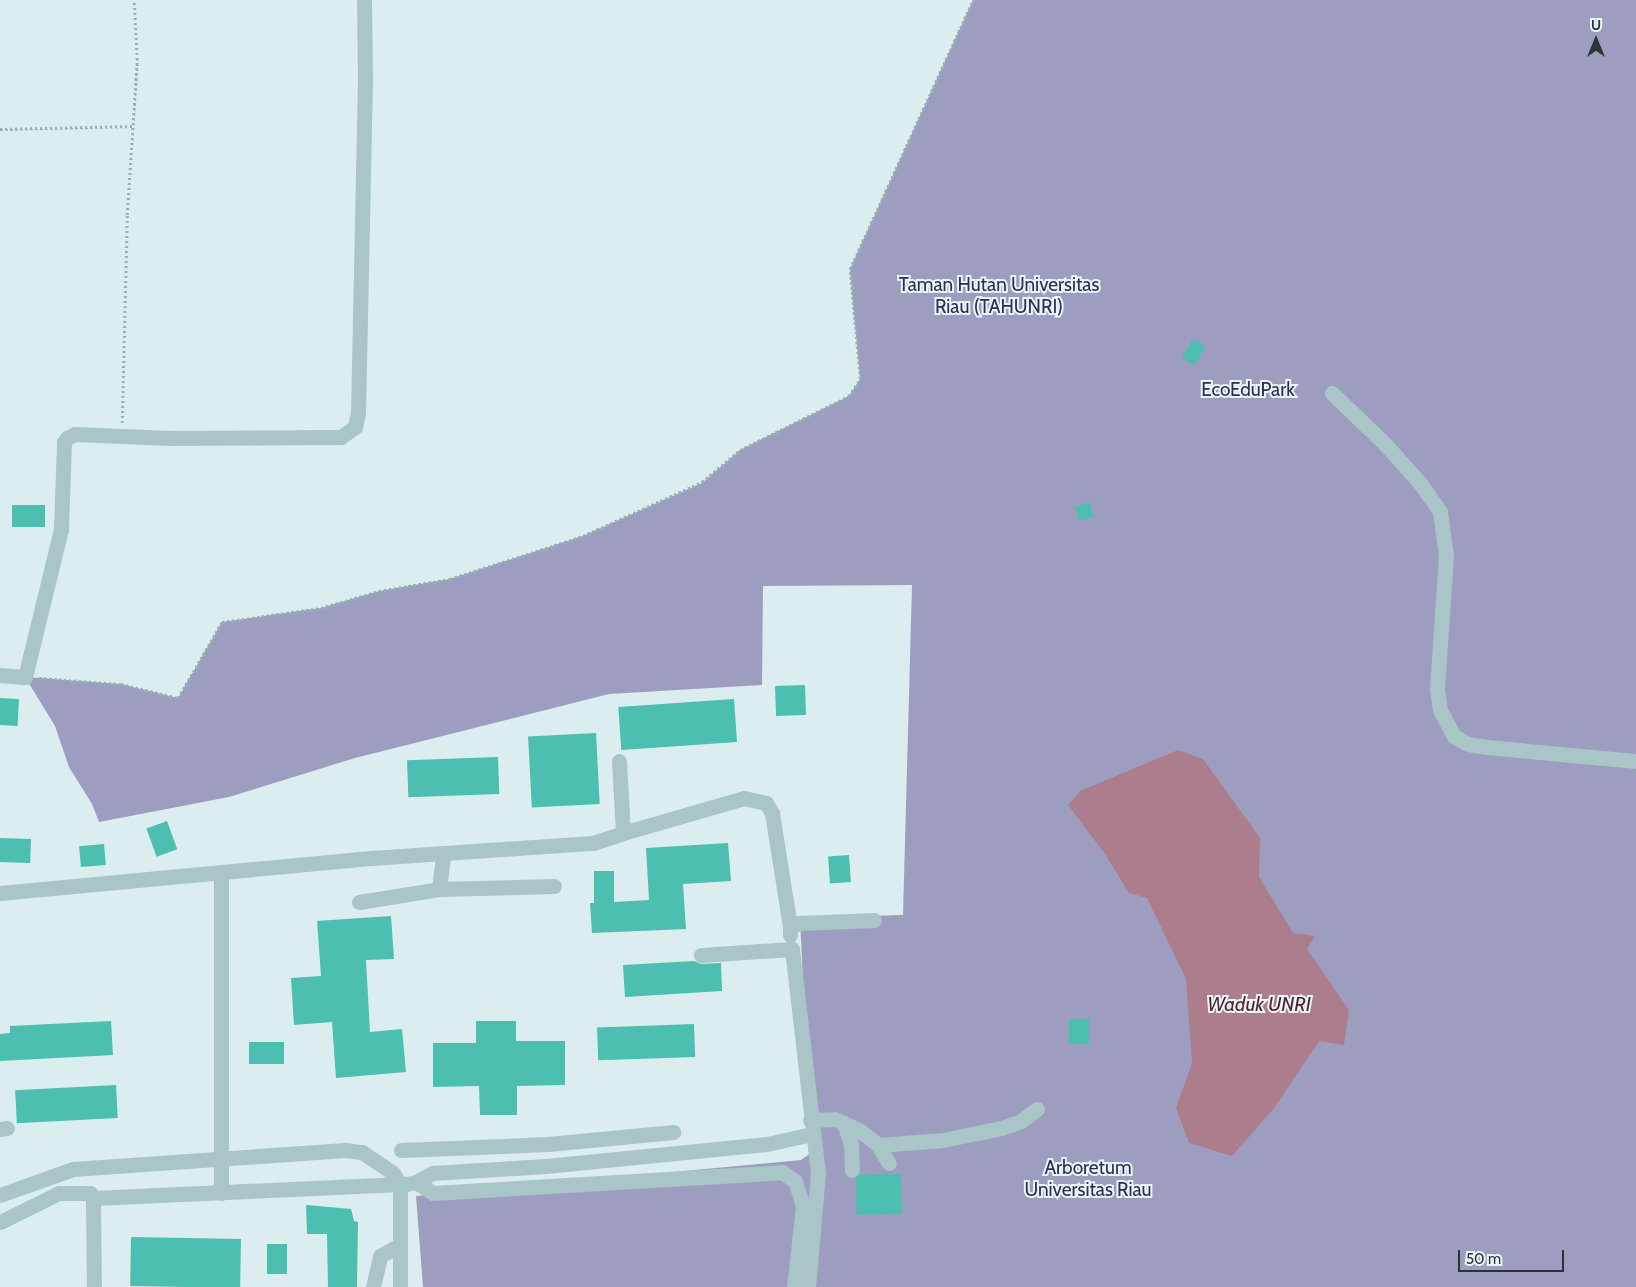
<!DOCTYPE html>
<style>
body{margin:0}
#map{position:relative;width:1636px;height:1287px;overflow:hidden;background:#dcedf0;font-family:Cabin,sans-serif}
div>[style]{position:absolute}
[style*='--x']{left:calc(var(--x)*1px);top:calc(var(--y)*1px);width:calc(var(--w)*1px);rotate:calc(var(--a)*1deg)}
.green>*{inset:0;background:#9d9ebf}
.water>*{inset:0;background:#ac7d8c}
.building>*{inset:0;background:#4cbfb0;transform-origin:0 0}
.path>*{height:2.5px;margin-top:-1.25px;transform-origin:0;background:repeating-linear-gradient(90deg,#93b2b4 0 2.5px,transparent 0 5px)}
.minor>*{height:15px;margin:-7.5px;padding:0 7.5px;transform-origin:7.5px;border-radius:7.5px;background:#a9c5c8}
span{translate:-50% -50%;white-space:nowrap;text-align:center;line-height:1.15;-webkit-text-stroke:4px #e8f6f8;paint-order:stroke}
.park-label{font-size:19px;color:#2d2e52}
.water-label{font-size:20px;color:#542030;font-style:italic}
.north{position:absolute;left:1571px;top:15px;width:50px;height:50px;-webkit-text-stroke:4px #e8f6f8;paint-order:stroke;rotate:0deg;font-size:14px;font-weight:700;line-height:20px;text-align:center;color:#283534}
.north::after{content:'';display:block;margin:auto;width:18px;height:22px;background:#283534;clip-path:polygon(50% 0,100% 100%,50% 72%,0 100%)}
.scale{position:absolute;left:1458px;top:1250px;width:106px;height:22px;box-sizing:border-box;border:2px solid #283534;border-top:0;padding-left:6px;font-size:15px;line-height:18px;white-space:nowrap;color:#283534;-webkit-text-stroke:4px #e8f6f8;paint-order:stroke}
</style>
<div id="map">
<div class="green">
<div style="clip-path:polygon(973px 0,1636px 0,1636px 1287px,423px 1287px,416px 1196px,801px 1160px,811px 1153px,800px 918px,903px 915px,912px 585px,763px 586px,762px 685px,609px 694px,355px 758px,229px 797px,99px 822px,92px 804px,69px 767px,55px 726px,25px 677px,121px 684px,178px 698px,222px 622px,321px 608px,379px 591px,450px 579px,583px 536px,702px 483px,740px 450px,849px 396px,860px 379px,850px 269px)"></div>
</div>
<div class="water">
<div style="clip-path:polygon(1178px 750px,1203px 759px,1260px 838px,1259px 877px,1293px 933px,1315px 936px,1307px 949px,1349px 1010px,1344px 1045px,1319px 1041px,1275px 1107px,1232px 1156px,1189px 1143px,1176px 1108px,1192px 1063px,1186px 979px,1147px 898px,1129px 893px,1105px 854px,1068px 805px,1080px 791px)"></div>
</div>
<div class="building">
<div style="left:1192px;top:339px;width:15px;height:22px;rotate:28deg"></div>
<div style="left:1089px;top:502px;width:15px;height:15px;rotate:70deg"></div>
<div style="left:12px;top:505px;width:33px;height:22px"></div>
<div style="left:805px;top:685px;width:30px;height:30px;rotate:88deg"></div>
<div style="left:0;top:698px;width:19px;height:27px;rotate:3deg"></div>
<div style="left:734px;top:699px;width:43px;height:116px;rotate:86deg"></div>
<div style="left:596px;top:733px;width:71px;height:68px;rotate:87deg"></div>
<div style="left:498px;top:757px;width:37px;height:91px;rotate:88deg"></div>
<div style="left:167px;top:821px;width:30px;height:22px;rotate:70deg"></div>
<div style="left:0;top:838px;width:31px;height:24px;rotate:2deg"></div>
<div style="clip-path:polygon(728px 843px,731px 881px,683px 884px,686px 929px,592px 933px,590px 903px,594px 903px,594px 871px,614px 871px,614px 902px,649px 900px,646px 848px)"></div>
<div style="left:104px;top:844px;width:21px;height:25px;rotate:85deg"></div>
<div style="left:849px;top:855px;width:27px;height:21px;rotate:86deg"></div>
<div style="clip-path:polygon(391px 916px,394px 959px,366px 960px,370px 1032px,402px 1029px,406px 1072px,336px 1078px,332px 1022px,294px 1025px,291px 978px,321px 976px,317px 921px)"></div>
<div style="clip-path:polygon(694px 961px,701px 964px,721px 963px,722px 991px,625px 997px,623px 965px)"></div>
<div style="left:1069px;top:1019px;width:20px;height:25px"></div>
<div style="clip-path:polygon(111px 1021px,113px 1055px,0 1061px,0 1034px,10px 1033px,10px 1026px)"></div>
<div style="clip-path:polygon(476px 1021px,516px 1021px,516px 1041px,565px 1041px,565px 1085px,517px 1086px,517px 1115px,480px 1115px,479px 1086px,433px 1087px,433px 1043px,476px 1043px)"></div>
<div style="left:694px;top:1024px;width:33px;height:97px;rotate:88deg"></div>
<div style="left:249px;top:1042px;width:35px;height:22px"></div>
<div style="left:116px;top:1085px;width:33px;height:101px;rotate:87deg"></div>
<div style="left:901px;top:1174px;width:40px;height:45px;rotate:89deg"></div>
<div style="clip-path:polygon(306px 1205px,351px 1209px,354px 1221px,358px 1222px,357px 1287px,328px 1287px,327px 1234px,307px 1234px)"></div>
<div style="left:131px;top:1237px;width:110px;height:49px;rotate:1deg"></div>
<div style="left:267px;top:1244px;width:20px;height:30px"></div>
</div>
<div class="path">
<div style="--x:0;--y:129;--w:133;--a:-1.3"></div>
<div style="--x:122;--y:423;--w:208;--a:-88.6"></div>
<div style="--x:127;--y:215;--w:155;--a:-86.3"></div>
<div style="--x:137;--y:60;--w:60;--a:-92.9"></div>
<div style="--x:39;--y:678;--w:82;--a:4.2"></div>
<div style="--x:121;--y:684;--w:59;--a:13.8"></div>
<div style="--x:178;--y:698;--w:88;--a:-59.9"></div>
<div style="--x:222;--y:622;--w:100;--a:-8"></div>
<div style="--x:321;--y:608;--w:60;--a:-16.3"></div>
<div style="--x:379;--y:591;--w:72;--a:-9.6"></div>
<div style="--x:450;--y:579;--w:140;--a:-17.9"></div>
<div style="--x:583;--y:536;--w:131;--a:-24.4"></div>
<div style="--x:702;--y:482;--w:50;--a:-40.1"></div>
<div style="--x:740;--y:450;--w:122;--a:-26.4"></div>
<div style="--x:849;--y:396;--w:20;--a:-57"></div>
<div style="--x:860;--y:379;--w:110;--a:-95.2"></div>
<div style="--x:850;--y:269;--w:296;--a:-65.4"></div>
</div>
<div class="minor">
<div style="--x:1332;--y:393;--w:74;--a:43.9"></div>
<div style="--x:1385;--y:444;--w:52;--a:48.1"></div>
<div style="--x:1420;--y:483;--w:35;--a:55"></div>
<div style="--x:1440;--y:512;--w:44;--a:82.2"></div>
<div style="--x:1446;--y:556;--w:133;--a:93.9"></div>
<div style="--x:1437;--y:689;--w:21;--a:82"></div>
<div style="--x:1440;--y:710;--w:30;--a:62"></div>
<div style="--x:1454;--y:736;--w:16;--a:30"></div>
<div style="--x:1468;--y:744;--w:19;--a:9"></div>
<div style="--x:1487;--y:747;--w:150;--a:5.4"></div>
<div style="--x:0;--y:675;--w:25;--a:5"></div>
<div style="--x:25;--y:677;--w:152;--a:-76.3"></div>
<div style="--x:61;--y:529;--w:87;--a:-88"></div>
<div style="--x:64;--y:442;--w:5;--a:-53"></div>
<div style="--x:67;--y:438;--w:9;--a:-27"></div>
<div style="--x:75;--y:434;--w:95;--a:2.4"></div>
<div style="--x:170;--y:438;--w:171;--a:-0.3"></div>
<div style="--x:341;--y:437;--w:17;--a:-36"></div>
<div style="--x:355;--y:427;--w:14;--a:-78"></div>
<div style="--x:358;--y:413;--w:332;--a:-88.8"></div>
<div style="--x:365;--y:81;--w:81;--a:-90.7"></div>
<div style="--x:623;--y:833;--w:126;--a:-16.1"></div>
<div style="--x:744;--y:798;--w:23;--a:13"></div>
<div style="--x:766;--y:803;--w:12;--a:59"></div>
<div style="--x:772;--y:813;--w:115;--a:81"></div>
<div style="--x:221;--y:873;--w:320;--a:90"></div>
<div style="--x:439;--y:889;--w:35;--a:-83"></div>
<div style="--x:0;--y:893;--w:359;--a:-5.4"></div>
<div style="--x:357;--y:859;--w:237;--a:-3.9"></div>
<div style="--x:593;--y:843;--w:32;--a:-18"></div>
<div style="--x:623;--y:833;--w:72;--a:-93.2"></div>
<div style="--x:359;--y:902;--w:81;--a:-9.2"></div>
<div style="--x:439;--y:889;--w:115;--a:-1.5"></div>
<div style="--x:790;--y:935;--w:8;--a:-90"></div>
<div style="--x:790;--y:927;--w:10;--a:-24"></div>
<div style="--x:799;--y:923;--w:75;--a:-2.3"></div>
<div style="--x:701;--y:955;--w:91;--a:-3.8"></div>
<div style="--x:792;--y:949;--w:226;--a:83.4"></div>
<div style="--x:818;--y:1173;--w:114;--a:95"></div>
<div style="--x:810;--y:1120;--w:25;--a:-2"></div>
<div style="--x:835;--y:1119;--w:26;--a:25"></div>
<div style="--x:859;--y:1130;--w:24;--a:38"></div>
<div style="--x:878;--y:1145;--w:21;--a:59"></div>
<div style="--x:844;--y:1123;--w:22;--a:72"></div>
<div style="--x:851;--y:1144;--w:26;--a:88"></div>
<div style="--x:0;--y:1129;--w:7;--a:-8"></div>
<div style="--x:878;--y:1145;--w:65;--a:-4.4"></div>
<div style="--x:943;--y:1140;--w:59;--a:-11.7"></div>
<div style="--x:1001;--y:1128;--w:21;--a:-19"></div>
<div style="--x:1021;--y:1121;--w:20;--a:-37"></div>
<div style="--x:401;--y:1150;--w:147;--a:-2.3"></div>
<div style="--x:548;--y:1144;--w:126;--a:-5.5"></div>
<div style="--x:416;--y:1182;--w:20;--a:33"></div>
<div style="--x:433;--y:1193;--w:350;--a:-3.4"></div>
<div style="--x:782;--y:1172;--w:16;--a:35"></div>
<div style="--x:795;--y:1181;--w:26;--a:72"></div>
<div style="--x:803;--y:1206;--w:81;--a:96.3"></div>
<div style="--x:0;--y:1195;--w:77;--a:-19.6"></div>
<div style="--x:73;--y:1169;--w:273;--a:-4"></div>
<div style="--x:345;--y:1150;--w:17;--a:7"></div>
<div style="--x:362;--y:1152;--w:37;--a:34"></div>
<div style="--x:393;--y:1173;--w:13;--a:58"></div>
<div style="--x:400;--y:1184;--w:103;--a:90"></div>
<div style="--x:93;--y:1198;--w:89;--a:89.4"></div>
<div style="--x:0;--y:1222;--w:66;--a:-26.2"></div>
<div style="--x:59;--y:1193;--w:31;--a:0"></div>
<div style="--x:90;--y:1193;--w:6;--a:59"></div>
<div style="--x:93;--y:1198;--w:314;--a:-2.6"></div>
<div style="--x:407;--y:1184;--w:9;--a:-13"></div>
<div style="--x:416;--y:1182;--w:18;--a:-29"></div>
<div style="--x:432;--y:1173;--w:114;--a:-3.5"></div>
<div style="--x:546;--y:1166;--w:222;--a:-5.7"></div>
<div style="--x:767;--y:1144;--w:46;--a:-12.5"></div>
<div style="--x:373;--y:1287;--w:32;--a:-77"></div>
<div style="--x:380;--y:1256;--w:21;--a:-29"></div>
</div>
<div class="park-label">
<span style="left:999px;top:296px">Taman Hutan Universitas<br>Riau (TAHUNRI)</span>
<span style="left:1248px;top:390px">EcoEduPark</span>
<span style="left:1088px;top:1179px">Arboretum<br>Universitas Riau</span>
</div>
<div class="water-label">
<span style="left:1259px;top:1004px">Waduk UNRI</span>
</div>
<div class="north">U</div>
<div class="scale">50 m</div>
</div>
